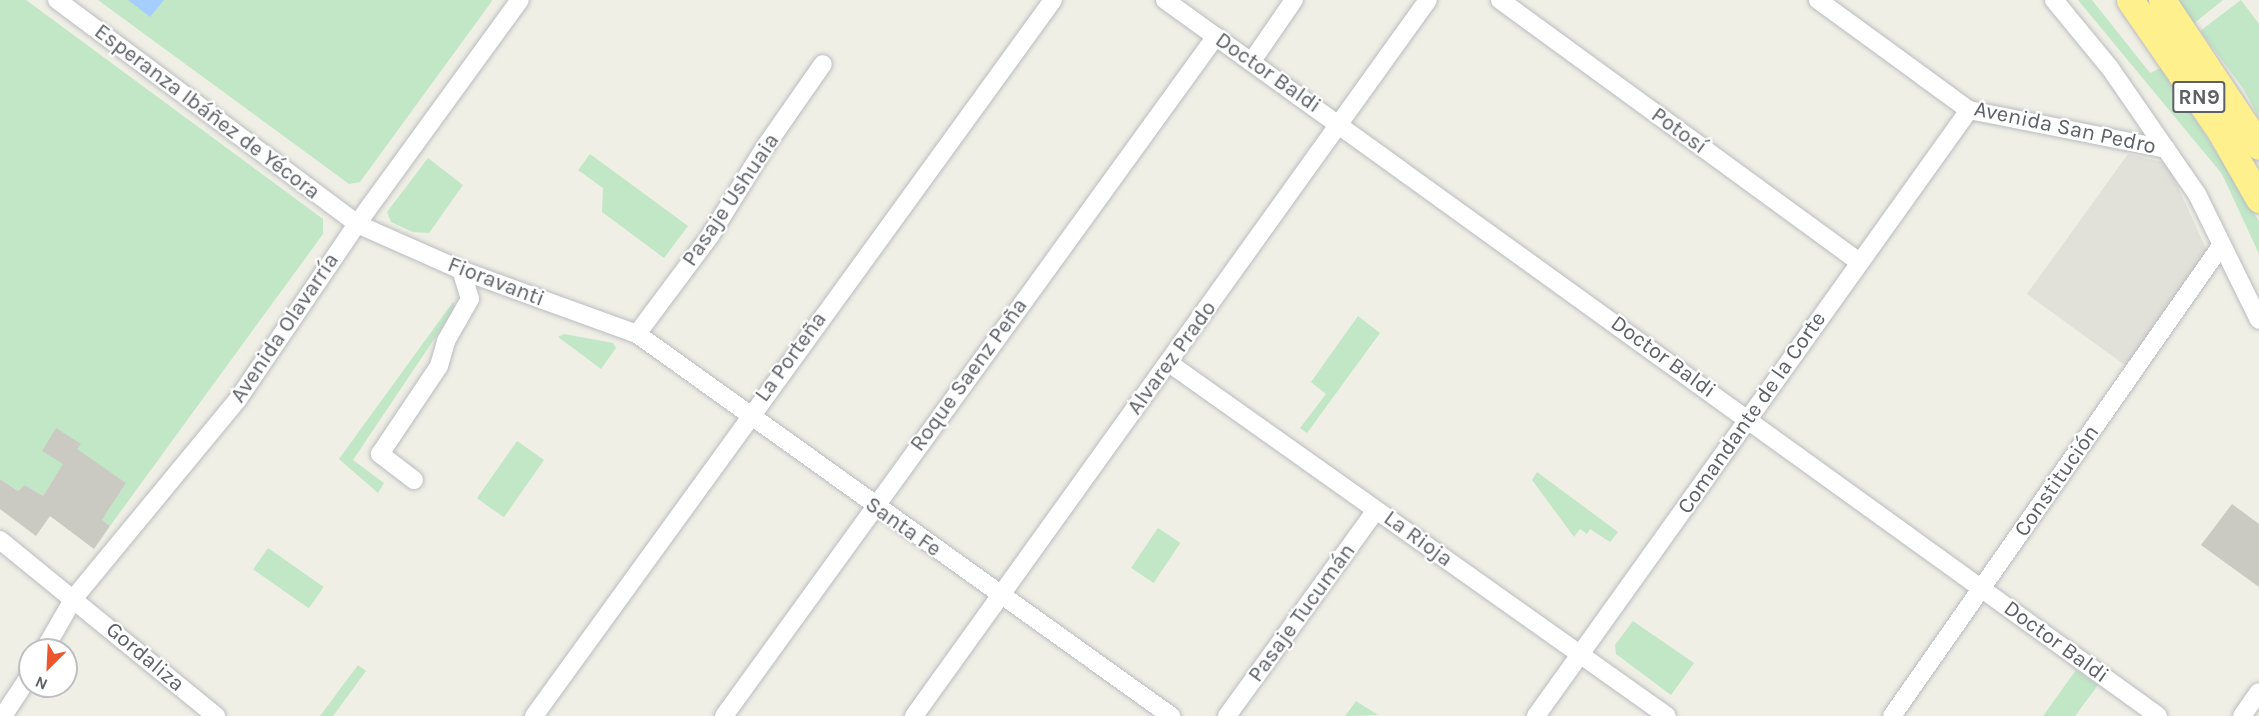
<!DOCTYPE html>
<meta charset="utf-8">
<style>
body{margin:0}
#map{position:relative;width:2259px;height:716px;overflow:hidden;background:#efefe5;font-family:Karla,sans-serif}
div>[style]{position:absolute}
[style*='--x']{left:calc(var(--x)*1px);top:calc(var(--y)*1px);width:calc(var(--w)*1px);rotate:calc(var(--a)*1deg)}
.industrial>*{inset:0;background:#e1e0d9}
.green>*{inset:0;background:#c1e7c6;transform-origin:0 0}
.water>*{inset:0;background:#a6cdff}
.building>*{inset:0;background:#cac9c2}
.roads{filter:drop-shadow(0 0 2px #babcc1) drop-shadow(0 0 2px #babcc1)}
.minor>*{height:18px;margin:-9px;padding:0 9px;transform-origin:9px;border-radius:9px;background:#fff}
.highway>*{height:27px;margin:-13.5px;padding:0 13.5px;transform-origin:13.5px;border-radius:13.5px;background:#fef08d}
span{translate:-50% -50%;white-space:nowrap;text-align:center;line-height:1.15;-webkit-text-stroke:4.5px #fff;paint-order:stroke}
.shield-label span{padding:2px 4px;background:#fff;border:2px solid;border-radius:4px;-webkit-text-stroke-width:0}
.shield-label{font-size:21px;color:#5d6066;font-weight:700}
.street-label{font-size:22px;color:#5d6066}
.north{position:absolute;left:18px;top:638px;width:60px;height:60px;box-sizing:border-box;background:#fff;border:2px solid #bebfc2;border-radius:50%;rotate:204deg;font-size:16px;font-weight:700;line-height:24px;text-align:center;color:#5d6066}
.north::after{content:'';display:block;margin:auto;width:21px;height:27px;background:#ec562f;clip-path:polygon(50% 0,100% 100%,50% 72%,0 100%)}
</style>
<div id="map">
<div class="industrial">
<div style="clip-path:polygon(2128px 154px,2167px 163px,2207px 251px,2126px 366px,2027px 294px)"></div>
</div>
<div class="green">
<div style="clip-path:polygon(0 0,26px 0,323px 219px,323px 234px,110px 526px,96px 516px,106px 514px,126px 483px,91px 459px,71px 487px,55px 477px,43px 496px,25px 485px,18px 491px,0 479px)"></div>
<div style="clip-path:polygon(98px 0,492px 0,492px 1px,360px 182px,349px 184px)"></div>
<div style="clip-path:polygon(2078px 0,2092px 0,2150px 73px,2163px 67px,2259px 221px,2259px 254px,2222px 174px)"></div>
<div style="clip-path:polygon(2175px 0,2223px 0,2193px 24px)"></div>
<div style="clip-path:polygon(2241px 0,2259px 24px,2259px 118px,2243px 88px,2200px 31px)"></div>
<div style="clip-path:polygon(590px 154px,688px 226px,664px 258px,602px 212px,603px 188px,578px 170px)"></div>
<div style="clip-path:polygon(428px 158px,463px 185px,429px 233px,413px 232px,391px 222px,387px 212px)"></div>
<div style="clip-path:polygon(453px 302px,455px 308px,353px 460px,384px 483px,378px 493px,339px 459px)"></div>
<div style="clip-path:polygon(1358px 316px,1380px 333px,1307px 433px,1300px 428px,1326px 394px,1311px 382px)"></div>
<div style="clip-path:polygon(564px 334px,613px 343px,616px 348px,601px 369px,558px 337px)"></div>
<div style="left:517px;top:441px;width:33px;height:70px;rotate:35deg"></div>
<div style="clip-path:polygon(1537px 472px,1618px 532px,1610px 542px,1590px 529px,1587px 534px,1580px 529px,1574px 537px,1532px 480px)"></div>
<div style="left:1158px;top:528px;width:27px;height:48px;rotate:34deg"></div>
<div style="left:268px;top:548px;width:68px;height:26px;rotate:35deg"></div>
<div style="clip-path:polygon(1633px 621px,1694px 663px,1671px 695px,1616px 654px,1615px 645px)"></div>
<div style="clip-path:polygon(358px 665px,366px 671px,333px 716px,320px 716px)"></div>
<div style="clip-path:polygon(2076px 670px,2098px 685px,2075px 716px,2043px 716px)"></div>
<div style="clip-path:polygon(1356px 701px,1378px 715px,1345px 716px)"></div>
</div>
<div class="water">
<div style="clip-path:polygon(128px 0,164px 0,150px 17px)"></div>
</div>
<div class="building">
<div style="clip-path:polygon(56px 428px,81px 444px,77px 449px,126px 483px,102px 520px,110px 526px,94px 549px,50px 516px,36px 536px,0 509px,0 479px,18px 491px,25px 485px,43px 496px,63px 464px,42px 451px)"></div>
<div style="clip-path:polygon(2232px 504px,2259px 524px,2259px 587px,2201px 545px)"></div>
</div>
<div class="roads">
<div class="minor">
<div style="--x:57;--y:0;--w:374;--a:36.7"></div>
<div style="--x:357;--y:224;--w:114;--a:23.9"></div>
<div style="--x:461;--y:270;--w:187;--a:20"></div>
<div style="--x:637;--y:334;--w:657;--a:35.58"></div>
<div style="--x:1165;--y:0;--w:1224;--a:35.79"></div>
<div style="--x:1500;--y:0;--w:444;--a:36.1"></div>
<div style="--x:1818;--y:0;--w:187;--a:36.1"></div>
<div style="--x:1969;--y:110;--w:201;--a:11.2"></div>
<div style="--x:2054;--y:0;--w:88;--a:50.5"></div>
<div style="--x:2110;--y:68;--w:153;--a:55.4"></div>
<div style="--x:2197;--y:194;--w:140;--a:63.8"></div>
<div style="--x:1252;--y:61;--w:74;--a:-55.5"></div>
<div style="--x:637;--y:334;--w:122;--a:-53.3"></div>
<div style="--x:710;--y:236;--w:105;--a:-58.3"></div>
<div style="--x:765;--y:147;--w:101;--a:-55.1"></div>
<div style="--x:1169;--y:363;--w:610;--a:35.33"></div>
<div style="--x:414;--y:480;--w:43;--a:-142.6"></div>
<div style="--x:380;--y:454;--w:106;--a:-56.2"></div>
<div style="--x:439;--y:366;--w:26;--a:-74"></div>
<div style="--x:446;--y:341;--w:48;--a:-60.3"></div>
<div style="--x:470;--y:299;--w:30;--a:-107"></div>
<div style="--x:0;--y:540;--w:279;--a:39.2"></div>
<div style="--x:44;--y:650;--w:60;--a:-60"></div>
<div style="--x:74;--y:598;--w:258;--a:-50.5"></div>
<div style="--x:238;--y:399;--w:212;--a:-55.8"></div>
<div style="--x:357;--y:224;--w:277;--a:-54"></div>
<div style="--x:3;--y:716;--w:49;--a:-56.6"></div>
<div style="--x:534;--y:716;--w:884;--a:-54.06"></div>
<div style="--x:724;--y:716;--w:839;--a:-54.11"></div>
<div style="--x:914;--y:716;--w:881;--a:-54.33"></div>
<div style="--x:1227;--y:716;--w:254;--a:-54.1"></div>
<div style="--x:1536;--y:716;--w:745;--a:-54.45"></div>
<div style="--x:1892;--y:716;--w:574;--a:-55.01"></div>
<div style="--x:2242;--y:716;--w:29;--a:-55"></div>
</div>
<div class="highway">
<div style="--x:2130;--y:0;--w:160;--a:55.4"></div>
<div style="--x:2221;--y:132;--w:77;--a:60.4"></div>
<div style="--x:2162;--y:0;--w:175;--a:56.4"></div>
</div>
</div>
<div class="shield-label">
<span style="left:2199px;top:97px">RN9</span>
</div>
<div class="street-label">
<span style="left:1268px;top:73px;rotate:35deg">Doctor Baldi</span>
<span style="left:207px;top:112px;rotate:37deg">Esperanza Ibáñez de Yécora</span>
<span style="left:2065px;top:128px;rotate:12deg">Avenida San Pedro</span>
<span style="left:1679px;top:131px;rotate:36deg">Potosí</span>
<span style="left:731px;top:200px;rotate:-56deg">Pasaje Ushuaia</span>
<span style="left:496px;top:282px;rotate:21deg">Fioravanti</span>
<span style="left:285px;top:328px;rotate:-56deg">Avenida Olavarría</span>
<span style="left:791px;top:357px;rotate:-54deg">La Porteña</span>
<span style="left:1663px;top:357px;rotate:36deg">Doctor Baldi</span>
<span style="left:1172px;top:358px;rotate:-54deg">Alvarez Prado</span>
<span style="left:969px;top:375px;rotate:-54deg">Roque Saenz Peña</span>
<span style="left:1752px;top:413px;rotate:-55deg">Comandante de la Corte</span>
<span style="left:2057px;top:481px;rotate:-55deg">Constitución</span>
<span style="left:903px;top:527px;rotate:35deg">Santa Fe</span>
<span style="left:1418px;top:539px;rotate:36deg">La Rioja</span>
<span style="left:1302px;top:613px;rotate:-54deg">Pasaje Tucumán</span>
<span style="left:2056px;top:642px;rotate:36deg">Doctor Baldi</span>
<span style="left:145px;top:657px;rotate:40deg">Gordaliza</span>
</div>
<div class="north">N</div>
</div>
